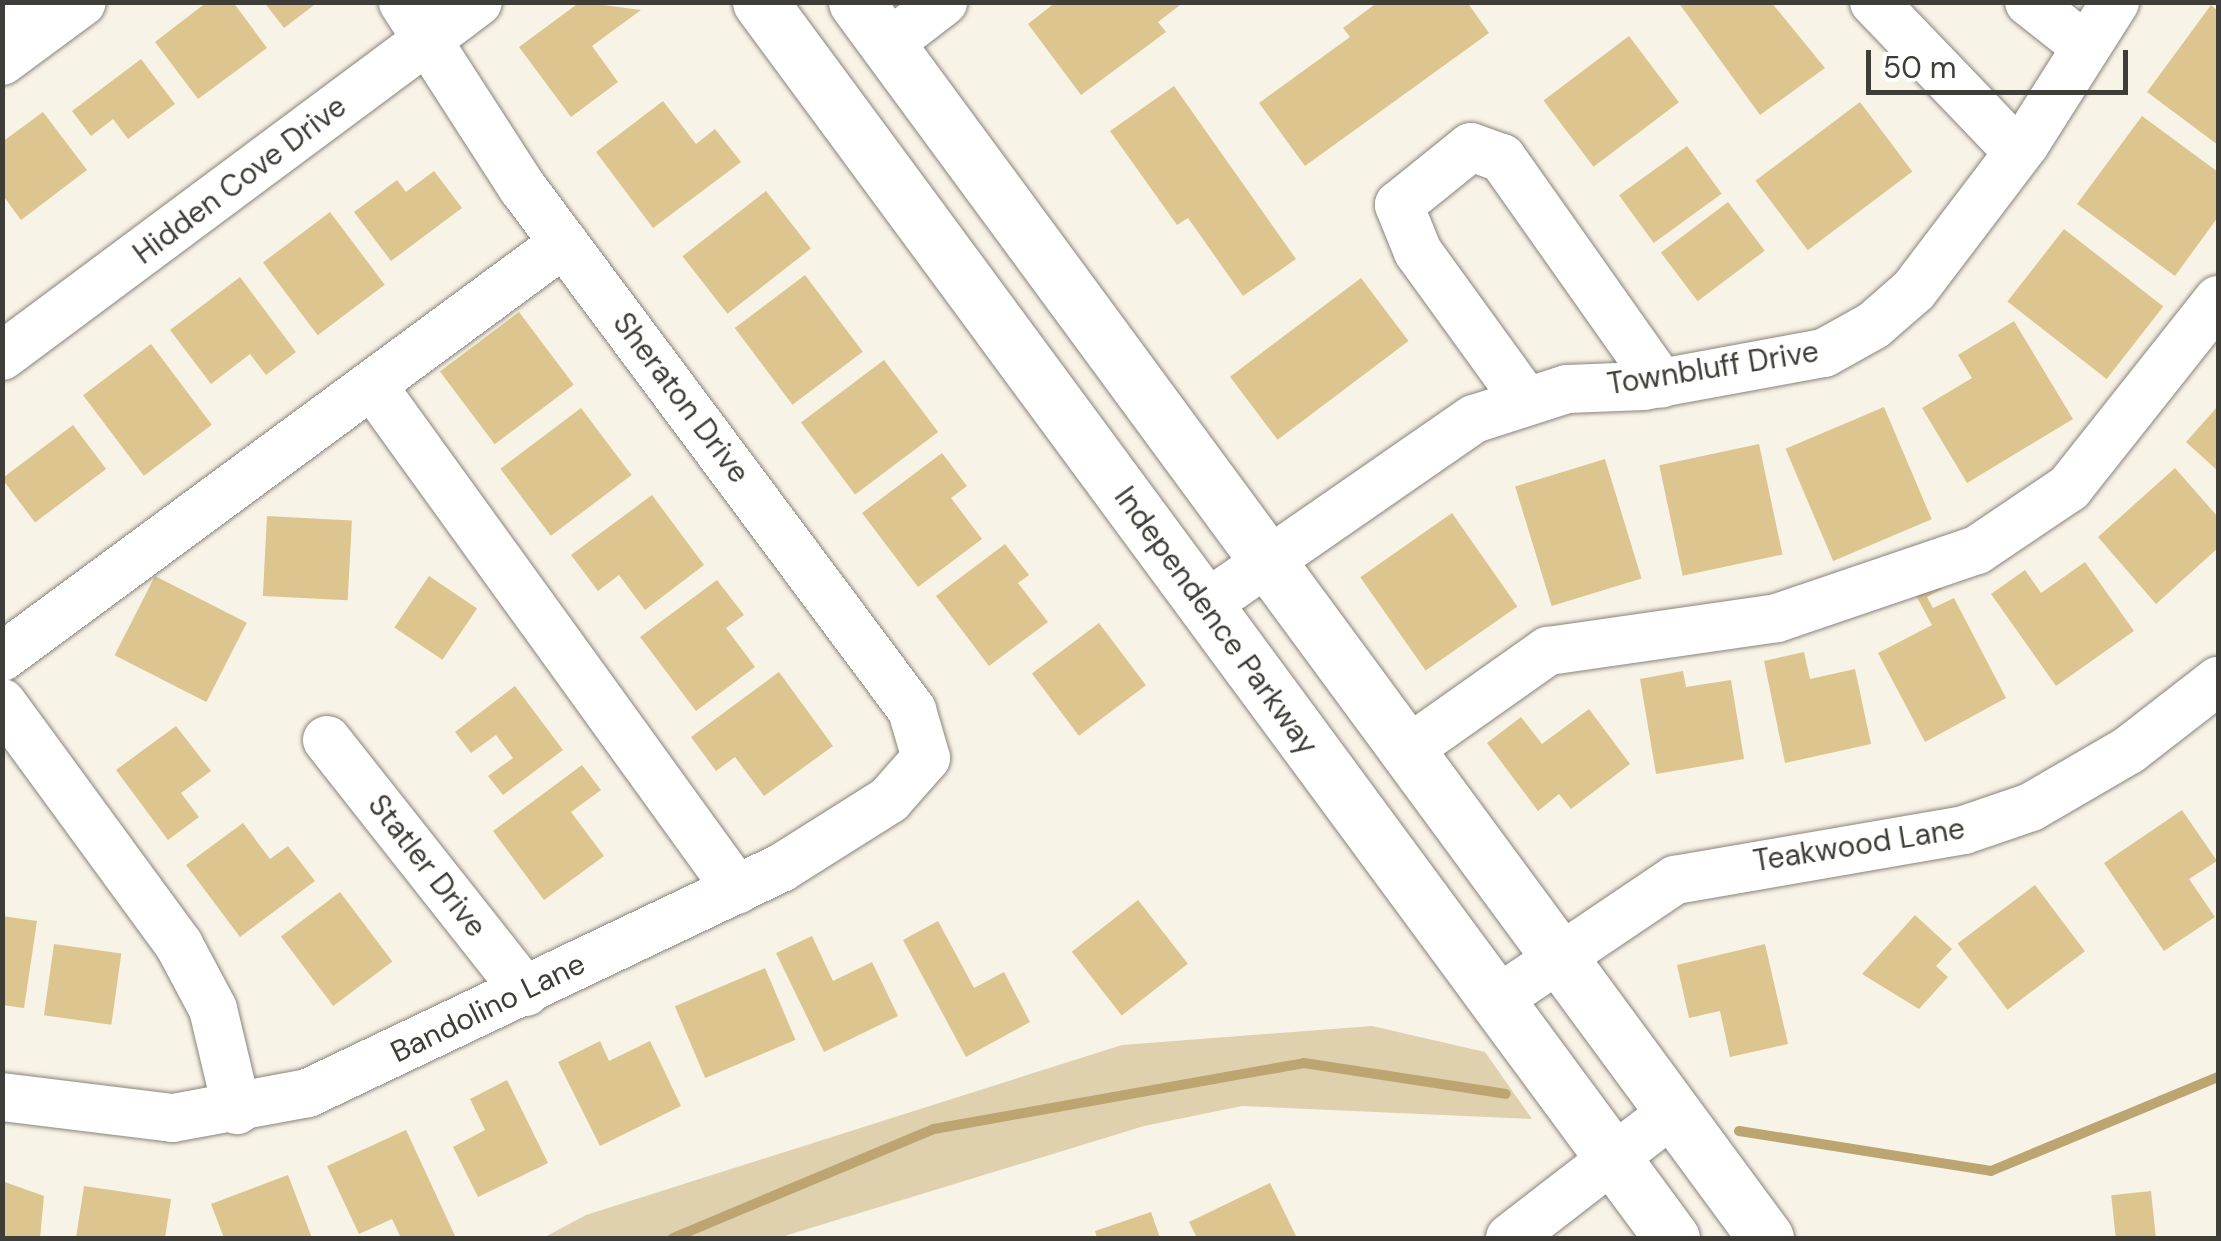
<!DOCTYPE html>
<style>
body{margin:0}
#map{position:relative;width:2221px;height:1241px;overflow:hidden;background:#f8f3e7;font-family:"DM Sans",sans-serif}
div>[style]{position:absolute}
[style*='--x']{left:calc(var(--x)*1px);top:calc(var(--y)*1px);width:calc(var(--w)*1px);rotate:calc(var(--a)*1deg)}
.green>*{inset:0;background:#dfd0ae}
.stream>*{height:10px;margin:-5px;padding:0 5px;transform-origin:5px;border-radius:5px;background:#bca570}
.building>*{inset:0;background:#ddc58f;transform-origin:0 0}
.roads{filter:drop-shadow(0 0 2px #89847a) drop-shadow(0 0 2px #89847a)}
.minor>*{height:48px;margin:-24px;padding:0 24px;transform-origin:24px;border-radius:24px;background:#fff}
.major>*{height:55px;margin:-27.5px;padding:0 27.5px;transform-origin:27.5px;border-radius:27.5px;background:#fff}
span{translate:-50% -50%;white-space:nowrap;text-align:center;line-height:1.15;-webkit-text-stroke:9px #fff;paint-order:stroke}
.street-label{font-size:30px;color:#3f3d38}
.frame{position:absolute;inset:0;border:5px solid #3f3d38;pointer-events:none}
.scale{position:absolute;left:1866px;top:50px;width:262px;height:45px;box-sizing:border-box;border:5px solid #3f3d38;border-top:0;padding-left:12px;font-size:30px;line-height:35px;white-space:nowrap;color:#3f3d38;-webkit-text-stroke:8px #fff;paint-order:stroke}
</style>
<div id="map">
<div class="green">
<div style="clip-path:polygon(1372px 1026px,1485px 1052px,1532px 1119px,1242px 1106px,1144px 1126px,778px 1238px,543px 1238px,586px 1215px,1122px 1045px)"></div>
</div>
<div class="stream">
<div style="--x:1739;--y:1131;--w:255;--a:9"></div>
<div style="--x:1991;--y:1171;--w:246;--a:-22.5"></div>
<div style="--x:673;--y:1238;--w:283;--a:-22.7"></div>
<div style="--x:934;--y:1129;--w:376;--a:-10.1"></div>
<div style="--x:1304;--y:1063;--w:204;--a:8.7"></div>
</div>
<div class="building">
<div style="clip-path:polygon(207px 2px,233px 2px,267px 48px,198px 99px,155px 42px)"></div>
<div style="clip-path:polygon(264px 2px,318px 2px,284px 28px)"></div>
<div style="clip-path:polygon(580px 2px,641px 10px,592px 46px,618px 82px,571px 117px,519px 47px)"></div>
<div style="clip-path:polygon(1056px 2px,1184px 2px,1158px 22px,1166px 32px,1081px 95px,1028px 24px)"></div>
<div style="clip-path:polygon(1378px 2px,1467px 2px,1489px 33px,1305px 166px,1259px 103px,1350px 37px,1343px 28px)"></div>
<div style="clip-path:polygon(1678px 2px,1771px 2px,1825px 68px,1760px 115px)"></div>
<div style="clip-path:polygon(2211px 5px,2218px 11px,2218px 145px,2147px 92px)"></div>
<div style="left:1629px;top:36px;width:83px;height:107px;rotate:53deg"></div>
<div style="clip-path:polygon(141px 59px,175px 104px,128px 139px,113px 119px,91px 136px,72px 111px)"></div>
<div style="clip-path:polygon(1174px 86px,1296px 259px,1243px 296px,1188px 218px,1177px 225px,1110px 131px)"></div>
<div style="clip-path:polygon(663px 101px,696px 144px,715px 129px,741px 162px,653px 228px,596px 152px)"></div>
<div style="left:1860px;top:102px;width:87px;height:131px;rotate:53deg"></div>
<div style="clip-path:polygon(43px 112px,87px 170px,21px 220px,2px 194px,2px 142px)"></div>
<div style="clip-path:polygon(2142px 116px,2218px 172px,2218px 217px,2175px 276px,2077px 204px)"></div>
<div style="left:1687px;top:146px;width:59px;height:84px;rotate:54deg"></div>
<div style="clip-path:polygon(434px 171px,462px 208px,391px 261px,354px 212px,397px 180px,406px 192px)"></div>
<div style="left:766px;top:191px;width:73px;height:106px;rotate:52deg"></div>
<div style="left:1728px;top:202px;width:61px;height:84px;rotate:53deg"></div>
<div style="left:330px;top:212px;width:91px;height:84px;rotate:53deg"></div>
<div style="left:2064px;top:229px;width:126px;height:92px;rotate:38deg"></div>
<div style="left:805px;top:275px;width:96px;height:88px;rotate:53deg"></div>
<div style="clip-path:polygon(240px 277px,296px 352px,266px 375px,250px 354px,211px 384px,170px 330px)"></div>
<div style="left:1361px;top:278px;width:79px;height:164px;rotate:53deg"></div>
<div style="left:519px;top:312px;width:91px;height:99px;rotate:53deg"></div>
<div style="clip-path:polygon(2014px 321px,2073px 419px,1967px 483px,1922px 408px,1972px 378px,1958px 355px)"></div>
<div style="left:151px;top:344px;width:101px;height:85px;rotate:53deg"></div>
<div style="left:884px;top:360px;width:90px;height:104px;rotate:53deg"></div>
<div style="clip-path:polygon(2218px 406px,2218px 471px,2186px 442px)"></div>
<div style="left:1884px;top:407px;width:122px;height:107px;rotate:67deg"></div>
<div style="left:581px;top:408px;width:84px;height:101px;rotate:53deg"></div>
<div style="left:73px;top:425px;width:55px;height:89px;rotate:53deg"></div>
<div style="left:1759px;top:444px;width:113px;height:102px;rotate:78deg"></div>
<div style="clip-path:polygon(942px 453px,967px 486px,951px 498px,982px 539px,918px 587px,862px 513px)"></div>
<div style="left:1605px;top:459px;width:125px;height:94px;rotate:73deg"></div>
<div style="clip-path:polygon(2175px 468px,2218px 517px,2218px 548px,2156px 604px,2098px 537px)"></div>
<div style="clip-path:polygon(652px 495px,704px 565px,645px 610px,619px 575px,598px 591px,571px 555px)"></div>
<div style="left:1452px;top:513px;width:114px;height:112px;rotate:55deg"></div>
<div style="left:267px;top:516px;width:85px;height:80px;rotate:3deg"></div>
<div style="clip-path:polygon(1005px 544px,1029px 575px,1018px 583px,1048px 622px,989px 666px,936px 596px)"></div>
<div style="clip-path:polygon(2085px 562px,2134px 631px,2056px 686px,1991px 594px,2025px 570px,2041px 593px)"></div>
<div style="left:155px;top:576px;width:103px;height:89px;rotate:27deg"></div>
<div style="left:429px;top:576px;width:58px;height:62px;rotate:34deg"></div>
<div style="clip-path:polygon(717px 580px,744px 615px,726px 628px,755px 667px,696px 711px,640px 637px)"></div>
<div style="clip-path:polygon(1938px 580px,1942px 589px,1927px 597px,1933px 608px,1954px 598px,2006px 698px,1925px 742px,1878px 653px,1932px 625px,1914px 592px)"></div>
<div style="left:1099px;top:623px;width:78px;height:84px;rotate:53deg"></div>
<div style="clip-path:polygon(1804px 652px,1810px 679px,1855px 669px,1871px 744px,1785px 763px,1764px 661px)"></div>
<div style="clip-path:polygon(1683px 671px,1686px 687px,1731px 680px,1744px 759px,1656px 774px,1640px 679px)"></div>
<div style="clip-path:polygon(779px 672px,833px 746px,764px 796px,735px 757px,716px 771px,691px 737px)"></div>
<div style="clip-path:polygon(515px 686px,563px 750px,503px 795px,488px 776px,513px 758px,496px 735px,471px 753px,455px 732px)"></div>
<div style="clip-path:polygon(1589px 709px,1630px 764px,1571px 809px,1559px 794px,1538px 811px,1487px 743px,1521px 717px,1542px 744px)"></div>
<div style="clip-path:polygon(176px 726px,211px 771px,181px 793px,199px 817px,168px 840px,116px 770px)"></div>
<div style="clip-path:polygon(582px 765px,601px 790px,571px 812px,604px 856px,544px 900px,493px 831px)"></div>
<div style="clip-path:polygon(2182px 810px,2217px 861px,2189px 879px,2215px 917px,2164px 951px,2104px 863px)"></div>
<div style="clip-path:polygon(243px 823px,270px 859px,288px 846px,315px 881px,240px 937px,186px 865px)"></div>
<div style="left:2035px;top:885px;width:83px;height:97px;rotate:53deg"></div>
<div style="left:340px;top:892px;width:87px;height:74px;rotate:53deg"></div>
<div style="left:1138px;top:900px;width:81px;height:84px;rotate:52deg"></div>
<div style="clip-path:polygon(1915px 915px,1952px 949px,1936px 966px,1948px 977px,1919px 1009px,1862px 974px)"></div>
<div style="clip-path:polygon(2px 916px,37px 921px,24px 1008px,2px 1005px)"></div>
<div style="clip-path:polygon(938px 921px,974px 988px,1004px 972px,1030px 1022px,966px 1057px,903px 940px)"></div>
<div style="clip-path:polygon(812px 936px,833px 981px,872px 962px,898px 1016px,824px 1052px,776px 953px)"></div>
<div style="left:54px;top:944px;width:68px;height:72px;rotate:8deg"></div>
<div style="clip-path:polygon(1765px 944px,1788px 1044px,1730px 1057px,1720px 1011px,1689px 1018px,1677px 965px)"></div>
<div style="left:765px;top:968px;width:78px;height:98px;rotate:67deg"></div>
<div style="clip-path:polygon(600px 1041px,609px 1061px,650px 1041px,681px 1106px,600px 1146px,558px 1062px)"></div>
<div style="clip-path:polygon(507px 1080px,548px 1163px,478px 1197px,453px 1147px,485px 1130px,470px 1099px)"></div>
<div style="clip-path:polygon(406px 1130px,456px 1238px,401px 1238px,392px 1219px,359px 1234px,327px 1166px)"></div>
<div style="clip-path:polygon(288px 1175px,312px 1238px,224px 1238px,211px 1204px)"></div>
<div style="clip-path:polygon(2px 1181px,44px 1196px,40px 1238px,2px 1238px)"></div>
<div style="clip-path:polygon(1270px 1183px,1297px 1238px,1197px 1238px,1189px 1222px)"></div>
<div style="clip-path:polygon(84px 1186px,171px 1199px,165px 1238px,76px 1238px)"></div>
<div style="left:2151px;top:1191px;width:47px;height:40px;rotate:84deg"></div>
<div style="clip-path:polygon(1151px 1212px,1160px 1238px,1097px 1238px,1095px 1231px)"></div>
</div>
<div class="roads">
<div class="minor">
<div style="--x:1874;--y:2;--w:208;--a:46.2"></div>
<div style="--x:2029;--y:2;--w:73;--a:38.3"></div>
<div style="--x:2;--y:13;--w:18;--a:-38"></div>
<div style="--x:887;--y:45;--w:71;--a:-37.5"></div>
<div style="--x:2;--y:61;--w:99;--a:-36.4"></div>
<div style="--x:2;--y:356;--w:593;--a:-36.64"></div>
<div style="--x:372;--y:385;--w:623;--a:54.14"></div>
<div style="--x:1526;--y:401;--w:184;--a:-125.9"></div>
<div style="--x:1418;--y:252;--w:51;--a:-112"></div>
<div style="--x:1399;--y:205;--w:92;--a:-38.9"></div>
<div style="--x:1471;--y:147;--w:33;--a:20"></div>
<div style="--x:1502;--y:158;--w:276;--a:54.8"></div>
<div style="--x:1205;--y:605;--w:327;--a:-34.7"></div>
<div style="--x:1474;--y:419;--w:98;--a:-17.9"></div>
<div style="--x:1567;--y:389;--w:77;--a:-2.2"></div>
<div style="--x:1644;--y:386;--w:183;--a:-10.4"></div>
<div style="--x:1824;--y:353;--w:57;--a:-29.2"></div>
<div style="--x:1874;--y:325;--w:53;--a:-41.2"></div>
<div style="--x:1914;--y:290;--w:183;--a:-52.8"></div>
<div style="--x:2025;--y:144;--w:168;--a:-57.6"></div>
<div style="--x:2;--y:657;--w:698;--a:-36.38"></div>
<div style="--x:2;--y:703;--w:300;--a:53.8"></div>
<div style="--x:179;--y:945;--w:72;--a:62"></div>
<div style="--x:213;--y:1009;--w:104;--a:76.6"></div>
<div style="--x:327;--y:740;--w:321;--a:51.7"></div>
<div style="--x:1406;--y:751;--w:174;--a:-35.2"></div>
<div style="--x:1548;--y:651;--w:231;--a:-8.2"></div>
<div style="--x:1777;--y:618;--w:211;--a:-18.8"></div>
<div style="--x:1977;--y:550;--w:111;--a:-34"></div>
<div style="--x:2069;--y:488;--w:240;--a:-51.6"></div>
<div style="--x:1497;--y:1000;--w:215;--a:-34"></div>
<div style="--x:1675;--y:880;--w:293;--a:-9.8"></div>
<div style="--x:1964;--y:830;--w:71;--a:-18.9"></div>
<div style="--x:2031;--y:807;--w:113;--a:-30.2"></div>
<div style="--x:2129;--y:750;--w:113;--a:-37.8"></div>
<div style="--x:2;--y:1097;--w:172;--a:7"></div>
<div style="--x:173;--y:1118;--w:137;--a:-10.5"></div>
<div style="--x:308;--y:1093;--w:524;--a:-25.44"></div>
<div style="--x:781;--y:868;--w:128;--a:-32.2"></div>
<div style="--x:889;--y:800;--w:56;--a:-48.6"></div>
<div style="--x:926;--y:758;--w:50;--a:-106.3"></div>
<div style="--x:912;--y:710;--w:652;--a:-126.71"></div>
<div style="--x:522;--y:187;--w:220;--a:-122.8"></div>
<div style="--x:1510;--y:1238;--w:206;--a:-37.7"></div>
</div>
<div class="major">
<div style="--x:760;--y:2;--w:1536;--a:53.58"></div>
<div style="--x:856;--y:2;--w:1535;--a:53.64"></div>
</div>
</div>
<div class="street-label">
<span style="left:240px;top:180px;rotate:-37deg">Hidden Cove Drive</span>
<span style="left:1713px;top:368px;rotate:-9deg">Townbluff Drive</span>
<span style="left:681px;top:398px;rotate:53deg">Sheraton Drive</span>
<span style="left:1216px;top:621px;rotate:54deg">Independence Parkway</span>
<span style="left:1859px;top:845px;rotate:-9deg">Teakwood Lane</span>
<span style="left:427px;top:866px;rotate:52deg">Statler Drive</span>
<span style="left:488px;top:1008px;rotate:-26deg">Bandolino Lane</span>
</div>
<div class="frame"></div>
<div class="scale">50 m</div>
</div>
